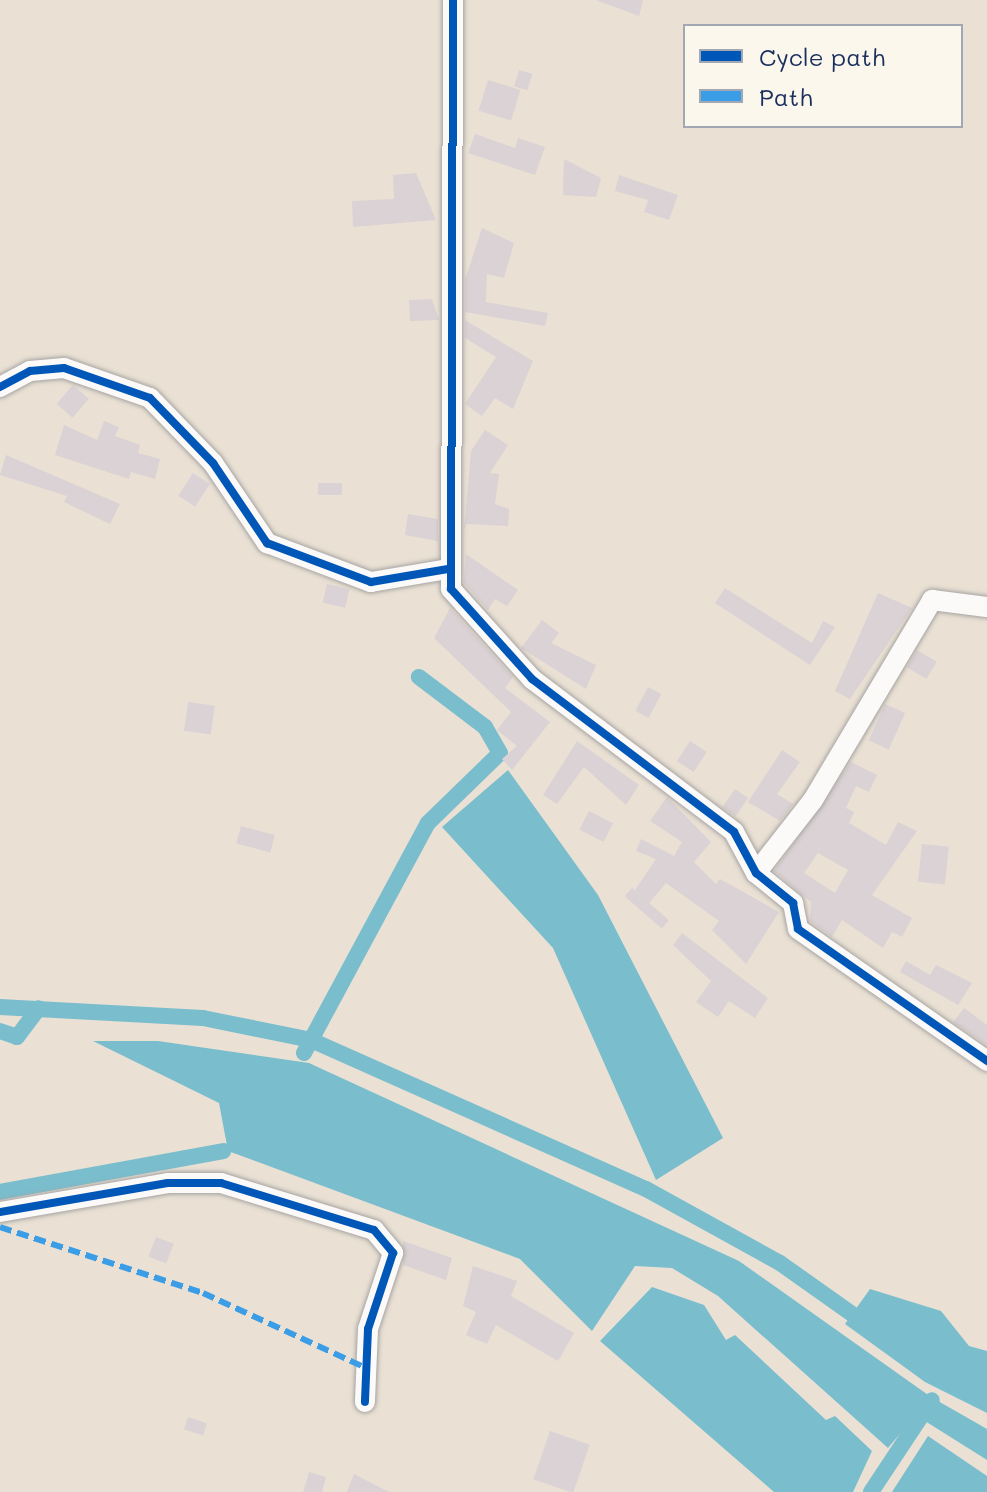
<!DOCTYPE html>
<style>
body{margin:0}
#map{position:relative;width:987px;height:1492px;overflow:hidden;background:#eae1d4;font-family:Mali,sans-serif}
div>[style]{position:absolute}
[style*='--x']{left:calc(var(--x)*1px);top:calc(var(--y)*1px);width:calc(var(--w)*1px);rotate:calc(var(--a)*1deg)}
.water>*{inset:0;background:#7abdcd}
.canal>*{height:16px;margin:-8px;padding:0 8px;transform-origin:8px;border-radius:8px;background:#7abdcd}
.building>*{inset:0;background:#dad2d4;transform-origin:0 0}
.roads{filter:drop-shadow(0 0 2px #a7a4a3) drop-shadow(0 0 2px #a7a4a3)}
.minor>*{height:20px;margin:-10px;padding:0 10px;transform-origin:10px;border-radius:10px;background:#fcfaf9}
.quiet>*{height:6px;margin-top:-3px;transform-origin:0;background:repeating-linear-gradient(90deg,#3b9de6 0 12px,transparent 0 18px)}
.cycleway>*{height:8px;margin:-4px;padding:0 4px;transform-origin:4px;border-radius:4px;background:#0057b8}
span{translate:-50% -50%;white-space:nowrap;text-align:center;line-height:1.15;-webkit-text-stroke:6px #fbf7ec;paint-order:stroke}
.legend{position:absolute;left:683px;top:24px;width:280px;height:104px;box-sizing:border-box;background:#fbf7ec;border:2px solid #a1a7b3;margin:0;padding:10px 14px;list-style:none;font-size:24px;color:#1b2f5e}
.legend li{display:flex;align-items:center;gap:16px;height:40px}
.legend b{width:40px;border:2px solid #a1a7b3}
</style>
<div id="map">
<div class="water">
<div style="clip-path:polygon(508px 770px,598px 895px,723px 1138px,656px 1180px,553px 948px,442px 827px)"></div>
<div style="clip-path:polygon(93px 1041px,158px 1041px,309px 1063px,739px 1261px,931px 1397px,888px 1448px,718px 1296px,672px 1268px,635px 1266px,592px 1331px,520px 1259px,228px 1151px,219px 1103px)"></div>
<div style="clip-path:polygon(652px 1287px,704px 1305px,726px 1340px,735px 1335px,826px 1420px,835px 1416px,872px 1451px,853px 1492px,774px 1492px,600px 1341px)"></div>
<div style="clip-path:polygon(870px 1289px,941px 1311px,969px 1346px,987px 1351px,987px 1413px,925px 1382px,845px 1324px)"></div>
<div style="clip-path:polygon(938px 1401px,987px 1429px,987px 1460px,925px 1421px)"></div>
<div style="clip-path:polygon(928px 1436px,987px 1476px,987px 1492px,892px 1492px)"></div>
</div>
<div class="canal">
<div style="--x:0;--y:1007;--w:203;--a:3.1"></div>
<div style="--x:203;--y:1018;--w:110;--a:11.5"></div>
<div style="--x:311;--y:1040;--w:367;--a:24"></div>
<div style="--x:646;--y:1189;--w:153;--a:28.9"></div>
<div style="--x:780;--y:1263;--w:109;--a:35.3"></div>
<div style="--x:0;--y:1031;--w:18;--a:19"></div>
<div style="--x:17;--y:1037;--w:36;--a:-53"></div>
<div style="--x:304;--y:1053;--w:261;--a:-61.7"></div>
<div style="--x:428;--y:823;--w:100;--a:-44.2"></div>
<div style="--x:500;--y:753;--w:30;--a:-120"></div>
<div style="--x:485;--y:727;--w:83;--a:-142.9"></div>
<div style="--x:0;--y:1192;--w:227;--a:-10.4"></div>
<div style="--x:871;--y:1492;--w:110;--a:-56.5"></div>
</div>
<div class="building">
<div style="clip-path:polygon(596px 0,643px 0,639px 16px)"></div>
<div style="left:519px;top:70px;width:14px;height:17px;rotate:17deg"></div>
<div style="left:488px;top:80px;width:34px;height:32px;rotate:17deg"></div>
<div style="clip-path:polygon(475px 134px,515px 148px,518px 138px,545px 147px,535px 175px,468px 153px)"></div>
<div style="clip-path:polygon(564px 159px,601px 178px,596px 197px,563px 195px)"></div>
<div style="clip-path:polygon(416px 173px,436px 220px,353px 227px,352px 201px,394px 199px,393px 175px)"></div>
<div style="clip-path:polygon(619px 175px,678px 195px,669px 220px,644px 212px,648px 200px,615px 191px)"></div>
<div style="clip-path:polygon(482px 228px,514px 243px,504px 278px,487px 274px,486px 302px,548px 313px,545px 326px,465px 312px,465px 280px)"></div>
<div style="clip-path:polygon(432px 299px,439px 320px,410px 321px,409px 300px)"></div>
<div style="clip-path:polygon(465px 320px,533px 361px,513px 409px,495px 398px,482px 416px,465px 404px,496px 357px,465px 338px)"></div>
<div style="left:73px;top:385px;width:21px;height:25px;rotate:41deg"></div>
<div style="clip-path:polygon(104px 421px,119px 427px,115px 436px,140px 445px,138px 453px,160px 459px,155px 479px,131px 472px,129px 479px,55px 455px,64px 425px,97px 440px)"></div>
<div style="clip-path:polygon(485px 430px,508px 445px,490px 473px,499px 474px,495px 504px,509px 509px,508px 526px,466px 524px,464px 531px,471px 451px)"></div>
<div style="clip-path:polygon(6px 455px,120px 504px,110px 524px,64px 502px,67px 496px,0 475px)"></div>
<div style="left:193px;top:473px;width:20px;height:27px;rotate:33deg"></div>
<div style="left:318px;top:483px;width:24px;height:12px"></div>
<div style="clip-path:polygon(408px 514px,438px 519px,438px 541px,405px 535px)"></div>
<div style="clip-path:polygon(466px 554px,518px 590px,507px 606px,495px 599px,488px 610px,464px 583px)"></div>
<div style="left:327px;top:584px;width:23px;height:19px;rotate:13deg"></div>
<div style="clip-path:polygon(725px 588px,812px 643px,823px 621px,835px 627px,810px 665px,715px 603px)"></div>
<div style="clip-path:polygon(878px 593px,912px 608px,850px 699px,835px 691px)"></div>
<div style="clip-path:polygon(450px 608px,513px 677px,505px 688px,550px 722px,512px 770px,502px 759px,517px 746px,497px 730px,511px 712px,434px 638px)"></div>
<div style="clip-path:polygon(542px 620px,559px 633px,551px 643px,596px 665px,586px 689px,521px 648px)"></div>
<div style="left:917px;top:650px;width:23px;height:20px;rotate:31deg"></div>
<div style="left:648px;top:687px;width:15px;height:27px;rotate:28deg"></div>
<div style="left:188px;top:702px;width:27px;height:29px;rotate:8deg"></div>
<div style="left:885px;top:704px;width:22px;height:40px;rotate:24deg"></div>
<div style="clip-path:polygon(577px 741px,639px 785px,626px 805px,584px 767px,557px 804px,543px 795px)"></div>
<div style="left:690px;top:741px;width:20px;height:24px;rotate:33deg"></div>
<div style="clip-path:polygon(782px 750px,800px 762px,777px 794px,793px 804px,780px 821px,748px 802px)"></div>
<div style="clip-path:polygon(evenodd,851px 762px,877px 775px,869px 792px,856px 786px,846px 808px,854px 812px,849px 823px,886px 845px,898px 822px,917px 831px,872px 895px,912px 918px,902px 937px,892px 932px,883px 948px,842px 920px,832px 937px,810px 921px,811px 902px,774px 871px,851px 762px,818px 853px,848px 870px,835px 893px,804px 873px,818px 853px)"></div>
<div style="left:735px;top:789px;width:16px;height:22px;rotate:35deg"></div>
<div style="clip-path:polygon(667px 797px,711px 842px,694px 862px,716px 884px,720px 879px,779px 912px,746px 964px,712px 930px,719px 921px,666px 883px,649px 903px,635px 890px,656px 859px,636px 851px,641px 839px,674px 856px,682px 842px,650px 821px)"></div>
<div style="left:589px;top:811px;width:27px;height:21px;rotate:27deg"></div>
<div style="left:241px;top:826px;width:35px;height:18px;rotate:15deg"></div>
<div style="left:922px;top:844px;width:27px;height:38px;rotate:6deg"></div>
<div style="left:632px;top:888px;width:49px;height:11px;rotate:41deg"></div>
<div style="clip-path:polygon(682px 933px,768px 998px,755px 1018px,729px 1001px,718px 1017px,696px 1002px,711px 981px,673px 945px)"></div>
<div style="clip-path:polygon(906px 961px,930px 975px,936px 965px,972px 983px,958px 1005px,900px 972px)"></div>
<div style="clip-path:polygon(964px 1008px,987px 1025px,987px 1045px,953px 1022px)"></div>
<div style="left:156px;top:1237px;width:19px;height:21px;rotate:21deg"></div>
<div style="clip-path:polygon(403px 1241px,452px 1258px,446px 1280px,403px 1265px)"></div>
<div style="clip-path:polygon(473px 1266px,517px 1281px,511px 1296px,574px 1333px,558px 1361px,496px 1325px,487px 1344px,466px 1335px,476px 1312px,463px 1306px)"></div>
<div style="left:188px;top:1417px;width:20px;height:13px;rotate:18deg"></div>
<div style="left:550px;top:1431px;width:42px;height:51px;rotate:19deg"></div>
<div style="clip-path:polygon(309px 1472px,326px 1477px,322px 1492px,303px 1492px)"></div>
<div style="clip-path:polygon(354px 1474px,389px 1492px,347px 1492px)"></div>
</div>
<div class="roads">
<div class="minor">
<div style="--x:453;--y:0;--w:589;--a:90.19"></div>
<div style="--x:451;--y:589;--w:121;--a:48"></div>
<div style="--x:532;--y:679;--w:253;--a:37.1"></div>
<div style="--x:734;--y:832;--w:47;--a:61.8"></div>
<div style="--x:756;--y:873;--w:48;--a:39"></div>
<div style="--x:793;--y:903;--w:26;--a:79"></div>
<div style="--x:798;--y:929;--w:231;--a:34.9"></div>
<div style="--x:0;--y:387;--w:34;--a:-28"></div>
<div style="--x:30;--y:371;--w:34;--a:-5"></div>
<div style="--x:64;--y:368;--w:91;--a:19.2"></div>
<div style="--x:150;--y:398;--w:91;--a:45.9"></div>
<div style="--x:213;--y:463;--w:97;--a:56"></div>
<div style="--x:267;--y:543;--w:111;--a:20.6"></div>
<div style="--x:371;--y:582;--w:78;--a:-9.6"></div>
<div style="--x:756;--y:873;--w:93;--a:-52"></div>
<div style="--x:813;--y:800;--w:233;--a:-59.2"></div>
<div style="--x:932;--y:600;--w:55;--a:7.3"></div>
<div style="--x:0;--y:1212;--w:170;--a:-9.8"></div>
<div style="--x:168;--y:1183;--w:53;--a:0"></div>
<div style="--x:221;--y:1183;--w:160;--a:17.1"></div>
<div style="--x:374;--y:1230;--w:30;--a:50"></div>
<div style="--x:393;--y:1253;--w:80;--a:108.2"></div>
<div style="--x:368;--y:1329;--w:73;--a:92.4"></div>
</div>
</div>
<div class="quiet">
<div style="--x:0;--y:1227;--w:213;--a:18"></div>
<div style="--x:203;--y:1293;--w:175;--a:24.7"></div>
</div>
<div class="cycleway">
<div style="--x:453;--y:0;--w:589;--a:90.19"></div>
<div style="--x:451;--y:589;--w:121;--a:48"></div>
<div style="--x:532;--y:679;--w:253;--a:37.1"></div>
<div style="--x:734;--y:832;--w:47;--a:61.8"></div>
<div style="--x:756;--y:873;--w:48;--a:39"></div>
<div style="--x:793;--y:903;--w:26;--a:79"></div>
<div style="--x:798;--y:929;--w:231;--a:34.9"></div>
<div style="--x:0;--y:387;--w:34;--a:-28"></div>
<div style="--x:30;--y:371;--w:34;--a:-5"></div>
<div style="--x:64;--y:368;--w:91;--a:19.2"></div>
<div style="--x:150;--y:398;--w:91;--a:45.9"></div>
<div style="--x:213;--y:463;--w:97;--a:56"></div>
<div style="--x:267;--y:543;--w:111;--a:20.6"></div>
<div style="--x:371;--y:582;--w:78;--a:-9.6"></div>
<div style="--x:0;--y:1212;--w:170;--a:-9.8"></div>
<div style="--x:168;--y:1183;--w:53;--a:0"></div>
<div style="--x:221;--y:1183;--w:160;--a:17.1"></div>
<div style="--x:374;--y:1230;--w:30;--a:50"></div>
<div style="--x:393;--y:1253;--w:80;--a:108.2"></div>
<div style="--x:368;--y:1329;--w:73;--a:92.4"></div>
</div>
<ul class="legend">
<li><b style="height:10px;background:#0057b8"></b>Cycle path</li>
<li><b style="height:10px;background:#3b9de6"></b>Path</li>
</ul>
</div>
